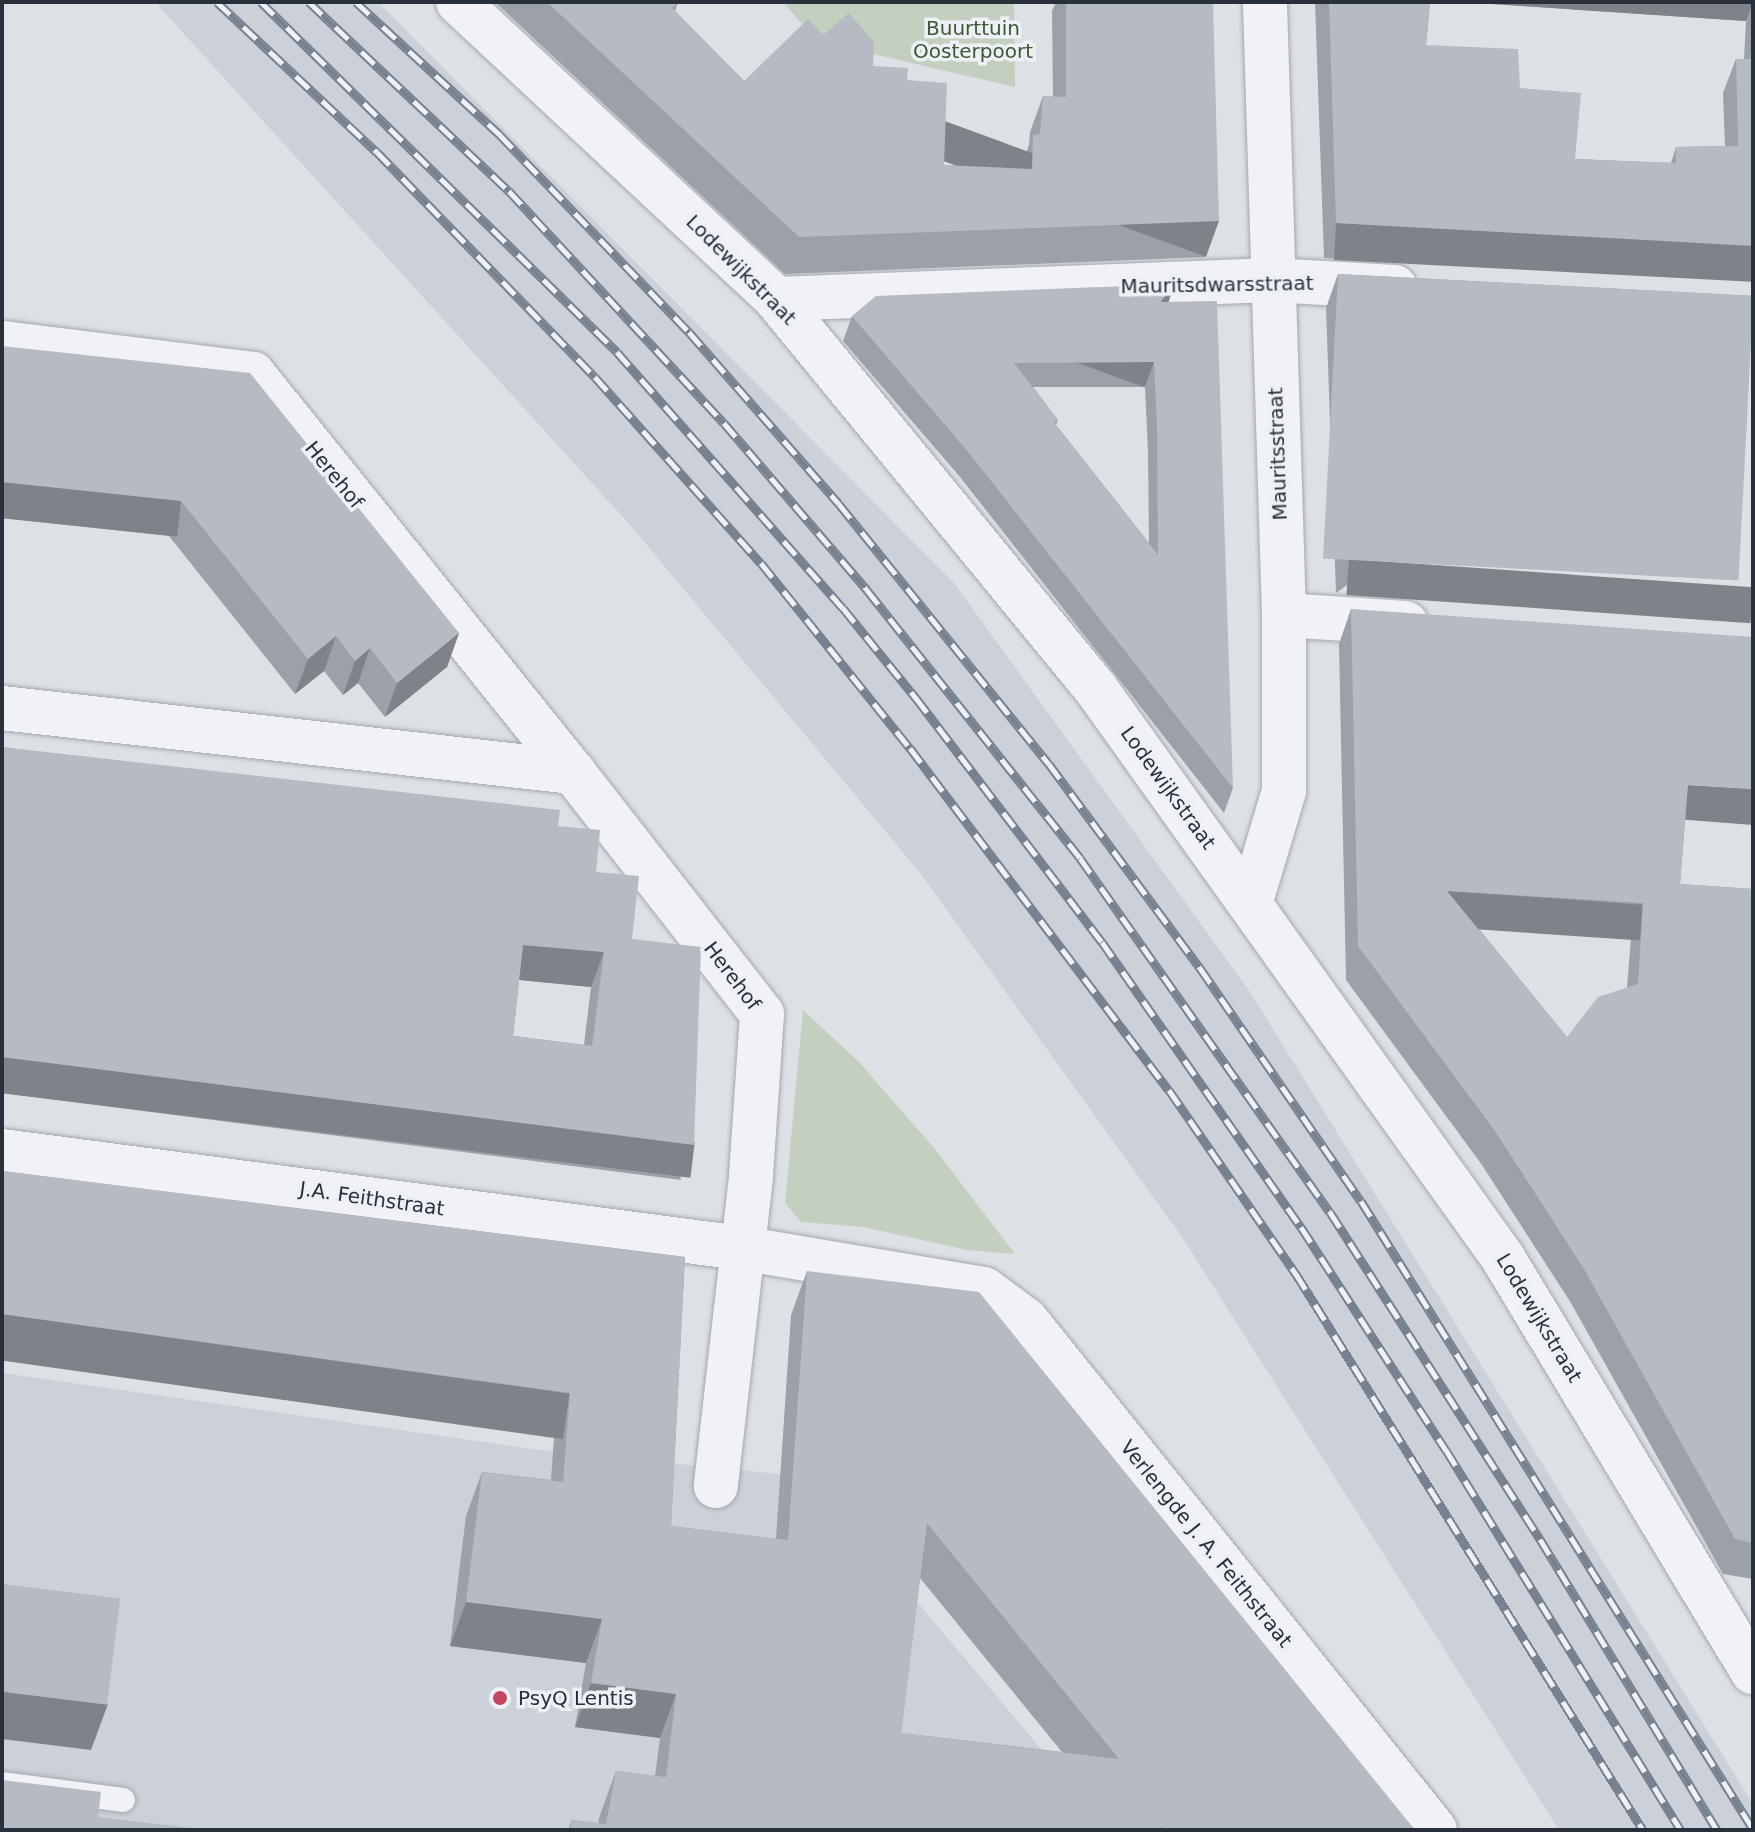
<!DOCTYPE html>
<style>
body{margin:0}
#map{position:relative;width:1755px;height:1832px;overflow:hidden;background:#dde1e6;font-family:"DejaVu Sans",sans-serif}
div>[style]{position:absolute}
[style*='--x']{left:calc(var(--x)*1px);top:calc(var(--y)*1px);width:calc(var(--w)*1px);rotate:calc(var(--a)*1deg)}
.built>*{inset:0;background:#ccd0d8}
.green>*{inset:0;background:#c4d0bf}
.roads{filter:drop-shadow(0 0 2px #a3a8b0) drop-shadow(0 0 2px #a3a8b0)}
.service>*{height:24px;margin:-12px;padding:0 12px;transform-origin:12px;border-radius:12px;background:#f0f2f5}
.minor>*{height:44px;margin:-22px;padding:0 22px;transform-origin:22px;border-radius:22px;background:#f0f2f5}
.rail>*{height:9px;margin-top:-4.5px;transform-origin:0;background:repeating-linear-gradient(90deg,#edf0f4 0 18px,#78818f 0 36px);box-sizing:border-box;border-block:2px solid #78818f}
.wall>*{inset:0;background:#9ca0a8}
.shaded-wall>*{inset:0;background:#7f8288;transform-origin:0 0}
.building>*{inset:0;background:#b5bac3;transform-origin:0 0}
.dots>*{width:22px;height:22px;translate:-50% -50%;box-sizing:border-box;border:4px solid #edf0f4;border-radius:50%}
span{translate:-50% -50%;white-space:nowrap;text-align:center;line-height:1.15;-webkit-text-stroke:7px #edf0f4;paint-order:stroke}
.park-label{font-size:20px;color:#3d5736}
.street-label{font-size:20px;color:#28303c}
.poi-label{font-size:20px;color:#28303c}
.left{translate:0 -50%;text-align:left}
.frame{position:absolute;inset:0;border:4px solid #28303c;pointer-events:none}
</style>
<div id="map">
<div class="built">
<div style="clip-path:polygon(155px 2px,378px 2px,954px 583px,1250px 992px,1753px 1804px,1753px 1830px,1559px 1830px,1182px 1237px,921px 874px,631px 526px)"></div>
<div style="clip-path:polygon(2px 1373px,540px 1450px,890px 1485px,888px 1567px,1109px 1830px,2px 1830px)"></div>
</div>
<div class="green">
<div style="clip-path:polygon(783px 2px,1014px 2px,1015px 87px,817px 41px)"></div>
<div style="clip-path:polygon(803px 1010px,859px 1062px,935px 1149px,1015px 1254px,967px 1250px,863px 1227px,801px 1222px,785px 1203px)"></div>
</div>
<div class="roads">
<div class="service">
<div style="--x:2;--y:1784;--w:122;--a:7.5"></div>
</div>
<div class="minor">
<div style="--x:458;--y:2;--w:435;--a:43"></div>
<div style="--x:776;--y:299;--w:504;--a:50.63"></div>
<div style="--x:1096;--y:689;--w:700;--a:54.42"></div>
<div style="--x:1503;--y:1258;--w:484;--a:58.9"></div>
<div style="--x:776;--y:299;--w:495;--a:-2.2"></div>
<div style="--x:1271;--y:280;--w:124;--a:3.2"></div>
<div style="--x:2;--y:343;--w:253;--a:7"></div>
<div style="--x:253;--y:374;--w:511;--a:51.2"></div>
<div style="--x:1284;--y:615;--w:122;--a:3.8"></div>
<div style="--x:2;--y:708;--w:575;--a:6.4"></div>
<div style="--x:573;--y:772;--w:307;--a:52"></div>
<div style="--x:762;--y:1014;--w:163;--a:93.9"></div>
<div style="--x:751;--y:1177;--w:311;--a:96.5"></div>
<div style="--x:1251;--y:901;--w:115;--a:-73.3"></div>
<div style="--x:1284;--y:791;--w:176;--a:-90"></div>
<div style="--x:1284;--y:615;--w:613;--a:-91.78"></div>
<div style="--x:2;--y:1151;--w:745;--a:7.48"></div>
<div style="--x:741;--y:1248;--w:246;--a:9.6"></div>
<div style="--x:984;--y:1289;--w:52;--a:36.4"></div>
<div style="--x:1026;--y:1320;--w:654;--a:51.27"></div>
</div>
</div>
<div class="rail">
<div style="--x:217;--y:2;--w:219;--a:43.2"></div>
<div style="--x:377;--y:152;--w:313;--a:45.9"></div>
<div style="--x:595;--y:377;--w:249;--a:48.3"></div>
<div style="--x:761;--y:563;--w:238;--a:51.2"></div>
<div style="--x:910;--y:748;--w:429;--a:52.9"></div>
<div style="--x:1169;--y:1090;--w:224;--a:55.4"></div>
<div style="--x:1296;--y:1274;--w:655;--a:58.03"></div>
<div style="--x:261;--y:2;--w:499;--a:44.5"></div>
<div style="--x:617;--y:352;--w:341;--a:48.6"></div>
<div style="--x:843;--y:608;--w:116;--a:51"></div>
<div style="--x:916;--y:698;--w:307;--a:52.7"></div>
<div style="--x:1102;--y:942;--w:348;--a:55.1"></div>
<div style="--x:1301;--y:1227;--w:266;--a:57"></div>
<div style="--x:1446;--y:1450;--w:447;--a:58.3"></div>
<div style="--x:309;--y:2;--w:275;--a:43.4"></div>
<div style="--x:509;--y:191;--w:316;--a:47.2"></div>
<div style="--x:724;--y:423;--w:220;--a:49.4"></div>
<div style="--x:867;--y:590;--w:342;--a:51.5"></div>
<div style="--x:1080;--y:858;--w:433;--a:54.8"></div>
<div style="--x:1330;--y:1212;--w:389;--a:57.3"></div>
<div style="--x:1540;--y:1539;--w:341;--a:58.7"></div>
<div style="--x:356;--y:2;--w:196;--a:42.7"></div>
<div style="--x:500;--y:135;--w:273;--a:46.2"></div>
<div style="--x:689;--y:332;--w:228;--a:48.9"></div>
<div style="--x:839;--y:504;--w:334;--a:51.1"></div>
<div style="--x:1049;--y:764;--w:254;--a:53.5"></div>
<div style="--x:1200;--y:968;--w:283;--a:55.4"></div>
<div style="--x:1361;--y:1201;--w:740;--a:58.03"></div>
</div>
<div class="wall">
<div style="clip-path:polygon(495px 2px,678px 2px,675px 11px,744px 81px,823px 35px,873px 66px,907px 80px,944px 165px,1020px 169px,1029px 145px,1030px 132px,1043px 96px,1053px 97px,1052px 11px,1056px 2px,1213px 2px,1206px 257px,785px 274px)"></div>
<div style="clip-path:polygon(1315px 2px,1430px 2px,1426px 45px,1520px 88px,1575px 159px,1671px 163px,1676px 147px,1725px 146px,1723px 93px,1736px 59px,1744px 59px,1746px 21px,1462px 2px,1753px 2px,1753px 281px,1324px 258px)"></div>
<div style="clip-path:polygon(1338px 274px,1753px 296px,1336px 593px,1326px 308px)"></div>
<div style="clip-path:polygon(evenodd,1168px 302px,1233px 788px,1224px 813px,960px 477px,843px 341px,852px 316px,1168px 302px,1033px 387px,1145px 387px,1148px 452px,1149px 543px,1056px 425px,1058px 420px,1033px 387px)"></div>
<div style="clip-path:polygon(2px 346px,459px 633px,447px 667px,385px 717px,358px 683px,343px 695px,324px 671px,295px 694px,169px 536px,2px 518px)"></div>
<div style="clip-path:polygon(evenodd,1351px 609px,1685px 820px,1680px 884px,1753px 889px,1753px 1579px,1723px 1574px,1571px 1303px,1482px 1165px,1346px 980px,1339px 644px,1351px 609px,1478px 928px,1631px 938px,1627px 988px,1567px 1037px,1478px 928px)"></div>
<div style="clip-path:polygon(evenodd,2px 747px,558px 826px,596px 872px,632px 939px,681px 1180px,2px 1093px,2px 747px,519px 980px,591px 987px,584px 1045px,513px 1036px,519px 980px)"></div>
<div style="clip-path:polygon(evenodd,2px 1171px,685px 1257px,671px 1526px,776px 1539px,791px 1315px,807px 1271px,1415px 1830px,568px 1830px,572px 1820px,598px 1823px,600px 1815px,616px 1771px,655px 1776px,660px 1738px,575px 1727px,586px 1663px,450px 1646px,466px 1516px,482px 1472px,551px 1480px,554px 1437px,2px 1360px,2px 1171px,920px 1578px,1062px 1752px,901px 1733px,920px 1578px)"></div>
</div>
<div class="shaded-wall">
<div style="clip-path:polygon(1462px 2px,1753px 2px,1753px 3px,1746px 21px)"></div>
<div style="left:1219px;top:221px;width:38px;height:420px;rotate:110deg"></div>
<div style="left:1336px;top:223px;width:418px;height:37px;rotate:3deg"></div>
<div style="clip-path:polygon(1175px 284px,1166px 309px,1160px 302px)"></div>
<div style="left:1154px;top:362px;width:27px;height:140px;rotate:110deg"></div>
<div style="left:2px;top:482px;width:180px;height:36px;rotate:6deg"></div>
<div style="left:1349px;top:559px;width:405px;height:36px;rotate:4deg"></div>
<div style="clip-path:polygon(459px 633px,447px 667px,385px 717px,397px 683px)"></div>
<div style="clip-path:polygon(336px 636px,324px 671px,295px 694px,308px 659px)"></div>
<div style="clip-path:polygon(370px 648px,358px 683px,343px 695px,355px 661px)"></div>
<div style="clip-path:polygon(1688px 785px,1753px 789px,1753px 825px,1676px 819px)"></div>
<div style="left:1447px;top:891px;width:196px;height:36px;rotate:4deg"></div>
<div style="clip-path:polygon(523px 945px,604px 952px,591px 987px,510px 979px)"></div>
<div style="left:2px;top:1057px;width:698px;height:36px;rotate:7deg"></div>
<div style="left:2px;top:1314px;width:573px;height:46px;rotate:8deg"></div>
<div style="clip-path:polygon(466px 1602px,602px 1619px,586px 1663px,450px 1646px)"></div>
<div style="clip-path:polygon(591px 1683px,676px 1694px,660px 1738px,575px 1727px)"></div>
<div style="clip-path:polygon(2px 1691px,108px 1704px,91px 1750px,2px 1739px)"></div>
</div>
<div class="building">
<div style="clip-path:polygon(547px 2px,678px 2px,672px 8px,744px 81px,808px 19px,823px 35px,849px 13px,874px 42px,873px 66px,908px 68px,907px 80px,947px 83px,944px 165px,1032px 169px,1033px 135px,1040px 134px,1043px 96px,1066px 97px,1066px 2px,1213px 2px,1219px 221px,799px 237px)"></div>
<div style="clip-path:polygon(1329px 2px,1430px 2px,1426px 45px,1518px 49px,1520px 88px,1581px 93px,1575px 159px,1676px 163px,1676px 147px,1738px 146px,1736px 59px,1753px 59px,1753px 246px,1336px 223px)"></div>
<div style="left:1338px;top:274px;width:416px;height:285px;rotate:3deg"></div>
<div style="clip-path:polygon(evenodd,1175px 284px,1160px 302px,1217px 301px,1233px 788px,969px 453px,852px 316px,876px 296px,1175px 284px,1154px 362px,1157px 427px,1158px 555px,1054px 423px,1058px 420px,1014px 363px,1154px 362px)"></div>
<div style="clip-path:polygon(2px 346px,250px 373px,459px 633px,397px 683px,370px 648px,355px 661px,336px 636px,308px 659px,181px 501px,2px 482px)"></div>
<div style="clip-path:polygon(evenodd,1351px 609px,1753px 637px,1753px 789px,1688px 785px,1680px 884px,1753px 889px,1753px 1543px,1735px 1539px,1584px 1269px,1495px 1131px,1358px 946px,1351px 609px,1447px 891px,1643px 903px,1638px 984px,1598px 997px,1567px 1037px,1447px 891px)"></div>
<div style="clip-path:polygon(evenodd,2px 747px,560px 810px,558px 826px,600px 830px,596px 872px,639px 876px,632px 939px,701px 947px,694px 1145px,2px 1057px,2px 747px,523px 945px,604px 952px,592px 1046px,513px 1036px,523px 945px)"></div>
<div style="clip-path:polygon(evenodd,2px 1171px,685px 1257px,671px 1526px,788px 1540px,807px 1271px,979px 1292px,1415px 1830px,1163px 1830px,1161px 1825px,1161px 1830px,570px 1830px,572px 1820px,606px 1824px,616px 1771px,666px 1777px,676px 1694px,591px 1683px,602px 1619px,466px 1602px,482px 1472px,563px 1482px,570px 1393px,2px 1314px,2px 1171px,927px 1523px,1119px 1759px,901px 1733px,927px 1523px)"></div>
<div style="left:2px;top:1584px;width:119px;height:107px;rotate:7deg"></div>
<div style="clip-path:polygon(2px 1780px,101px 1792px,98px 1817px,208px 1830px,2px 1830px)"></div>
</div>
<div class="dots">
<div style="left:500px;top:1698px;background:#c5495e"></div>
</div>
<div class="park-label">
<span style="left:973px;top:40px">Buurttuin<br>Oosterpoort</span>
</div>
<div class="street-label">
<span style="left:741px;top:270px;rotate:45deg">Lodewijkstraat</span>
<span style="left:1217px;top:285px;rotate:-1deg">Mauritsdwarsstraat</span>
<span style="left:1278px;top:454px;rotate:-92deg">Mauritsstraat</span>
<span style="left:334px;top:475px;rotate:51deg">Herehof</span>
<span style="left:1168px;top:788px;rotate:54deg">Lodewijkstraat</span>
<span style="left:732px;top:976px;rotate:53deg">Herehof</span>
<span style="left:372px;top:1199px;rotate:8deg">J.A. Feithstraat</span>
<span style="left:1539px;top:1318px;rotate:59deg">Lodewijkstraat</span>
<span style="left:1206px;top:1544px;rotate:51deg">Verlengde J. A. Feithstraat</span>
</div>
<div class="poi-label">
<span class="left" style="left:518px;top:1698px">PsyQ Lentis</span>
</div>
<div class="frame"></div>
</div>
